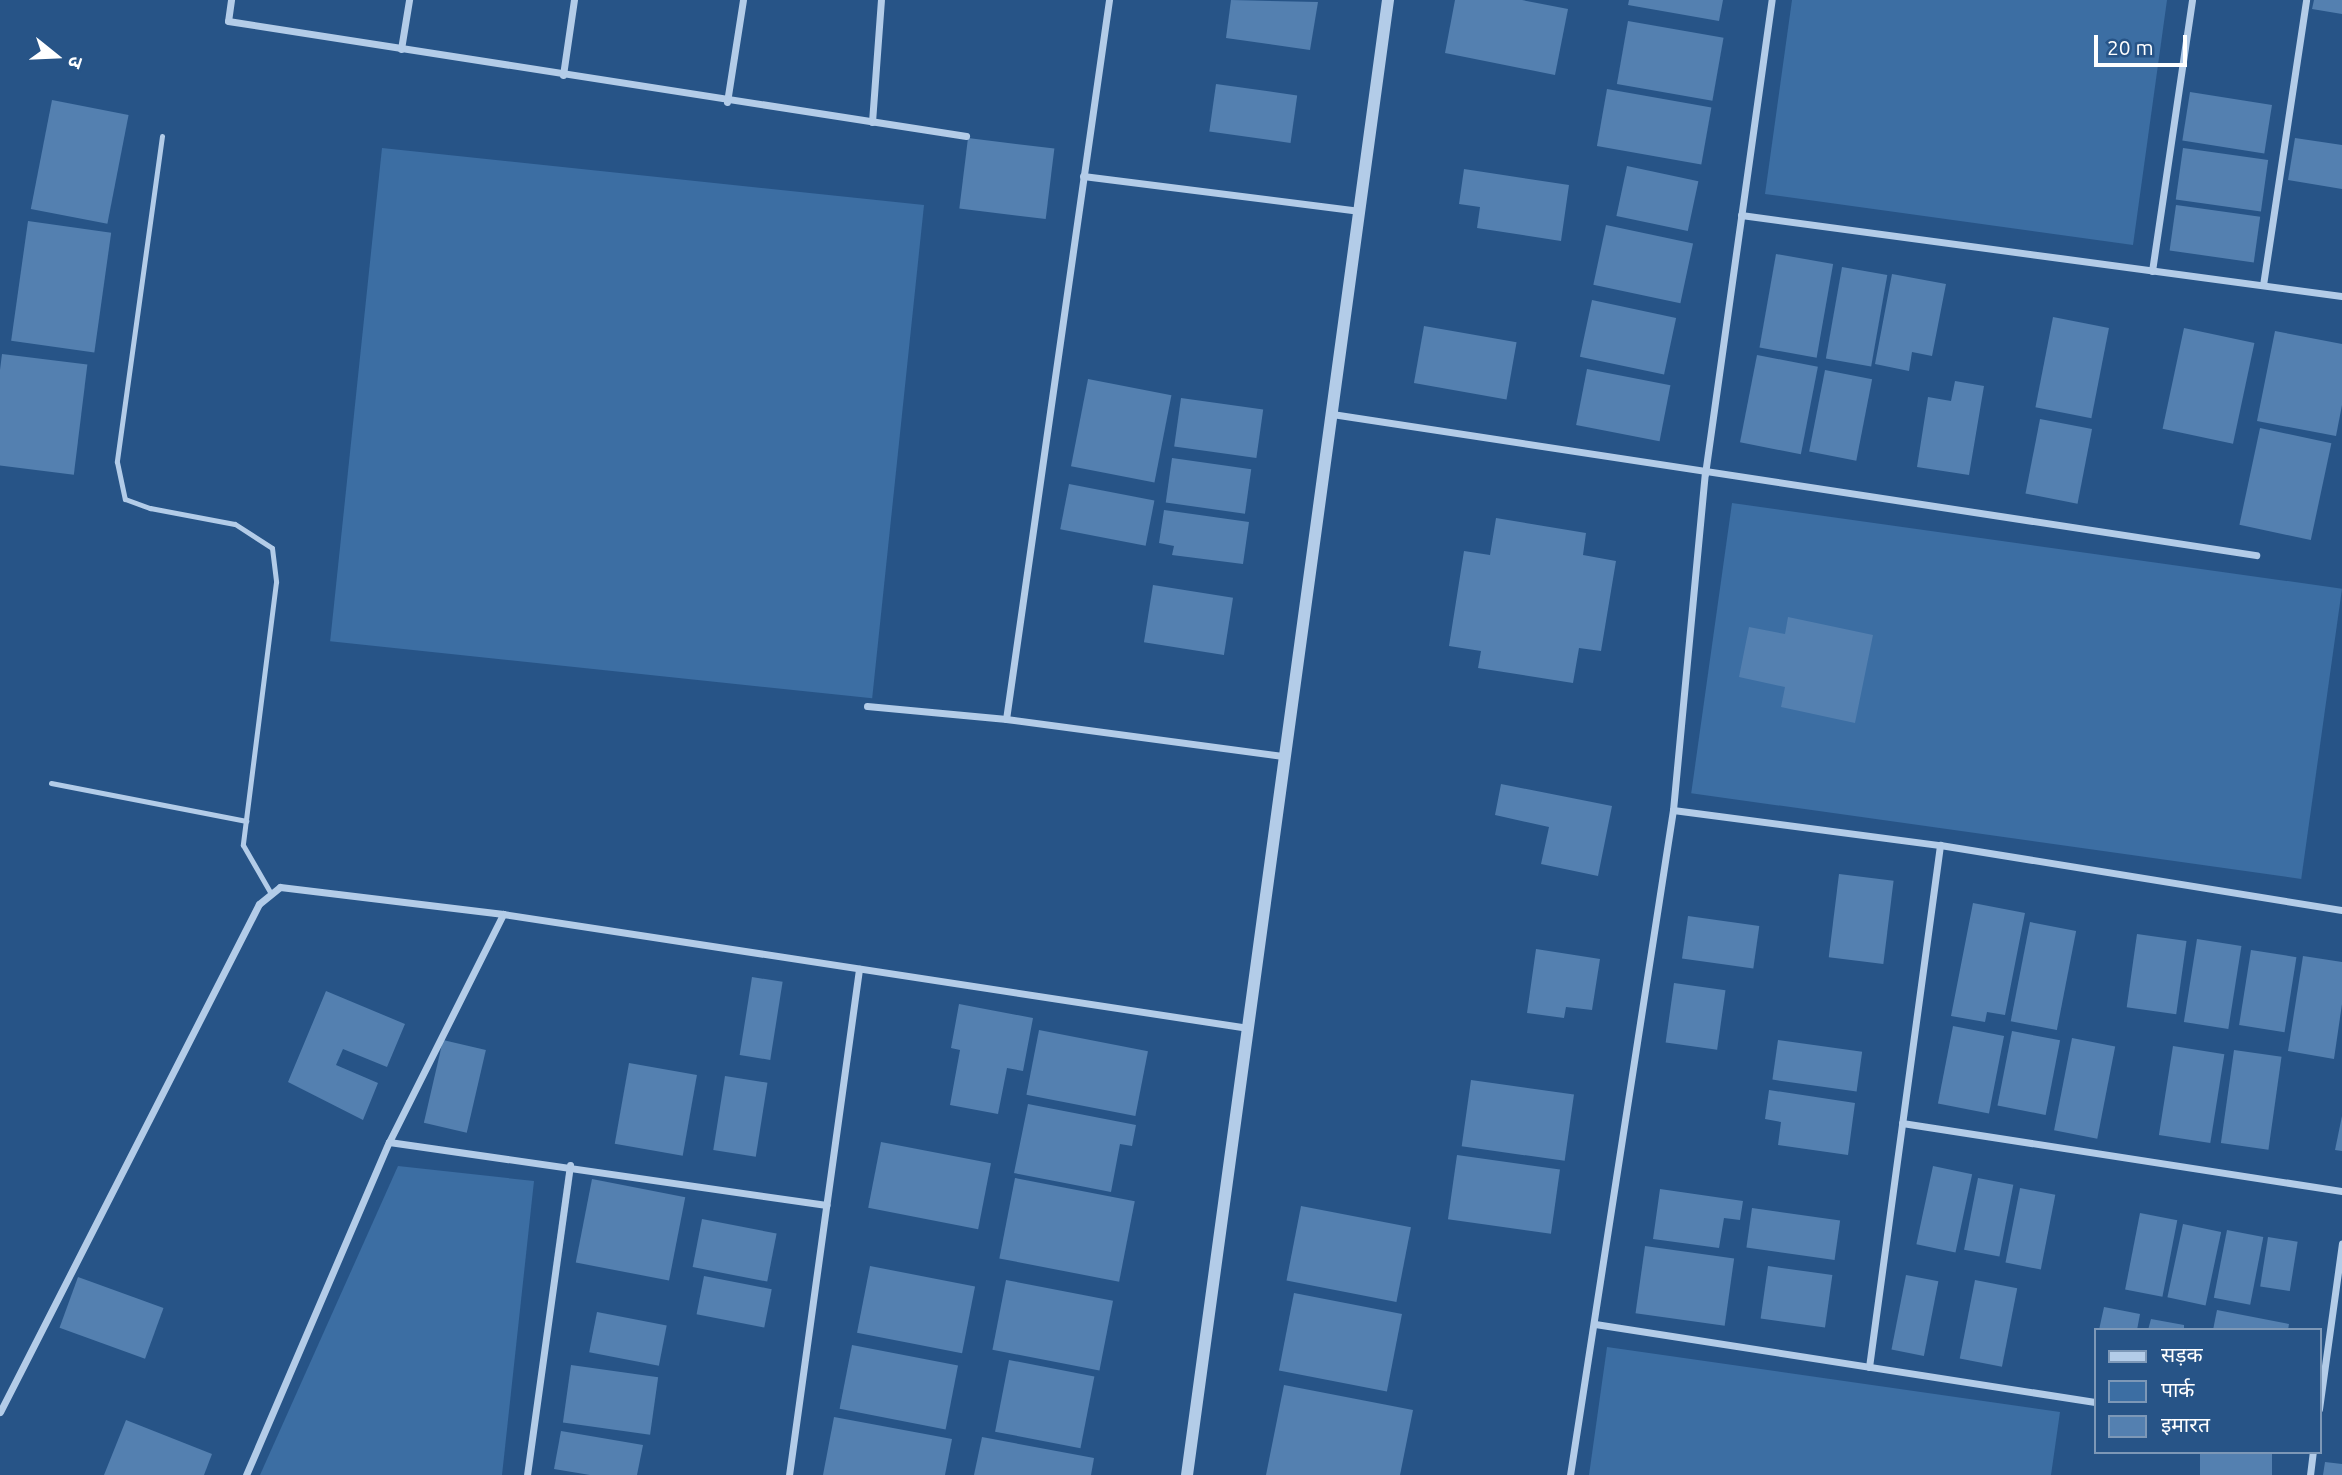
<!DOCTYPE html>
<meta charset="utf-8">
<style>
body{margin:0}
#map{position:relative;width:2342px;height:1475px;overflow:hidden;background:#275487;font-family:Ubuntu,"Noto Sans Devanagari",sans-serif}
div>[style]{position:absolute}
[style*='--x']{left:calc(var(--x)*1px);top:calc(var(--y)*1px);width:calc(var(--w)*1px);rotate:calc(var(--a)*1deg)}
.green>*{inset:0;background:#3c6ea3;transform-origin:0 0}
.building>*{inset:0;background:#5480b0;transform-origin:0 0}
.service>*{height:5px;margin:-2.5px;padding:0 2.5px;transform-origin:2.5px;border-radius:2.5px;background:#b3cce8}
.minor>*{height:7px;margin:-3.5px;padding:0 3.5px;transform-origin:3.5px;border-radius:3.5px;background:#b3cce8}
.tertiary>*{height:12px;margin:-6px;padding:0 6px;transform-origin:6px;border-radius:6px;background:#b3cce8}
span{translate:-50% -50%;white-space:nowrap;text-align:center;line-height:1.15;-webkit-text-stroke:5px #275487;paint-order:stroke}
.legend{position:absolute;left:2094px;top:1328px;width:228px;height:126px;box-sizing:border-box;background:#275487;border:2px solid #7d98b7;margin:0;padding:9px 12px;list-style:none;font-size:21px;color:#fff}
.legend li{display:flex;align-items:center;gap:14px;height:35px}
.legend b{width:35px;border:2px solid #7d98b7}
.north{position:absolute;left:21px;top:21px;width:70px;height:70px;-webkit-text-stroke:5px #275487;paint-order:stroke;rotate:108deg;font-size:19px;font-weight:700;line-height:28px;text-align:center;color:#fff}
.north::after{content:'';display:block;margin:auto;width:24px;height:32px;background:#fff;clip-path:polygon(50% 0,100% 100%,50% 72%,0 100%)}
.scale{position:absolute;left:2094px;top:35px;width:93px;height:32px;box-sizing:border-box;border:4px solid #fff;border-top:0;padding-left:9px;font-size:21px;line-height:24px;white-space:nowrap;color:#fff;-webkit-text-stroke:5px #275487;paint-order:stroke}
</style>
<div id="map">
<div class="green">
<div style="clip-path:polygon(1792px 0,2167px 0,2133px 245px,1765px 194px)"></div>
<div style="left:382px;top:148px;width:545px;height:496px;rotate:6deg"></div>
<div style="left:1732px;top:503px;width:616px;height:293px;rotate:8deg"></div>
<div style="clip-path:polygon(398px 1166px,534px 1181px,502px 1475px,260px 1475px)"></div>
<div style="clip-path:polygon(1607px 1347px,2060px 1412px,2051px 1475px,1589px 1475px)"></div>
</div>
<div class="building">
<div style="clip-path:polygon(1231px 0,1318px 2px,1310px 50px,1226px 38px)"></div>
<div style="clip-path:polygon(1455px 0,1522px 0,1568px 9px,1555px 75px,1445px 53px)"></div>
<div style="clip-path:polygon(1629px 0,1723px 0,1719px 21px,1628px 5px)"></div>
<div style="clip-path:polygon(2314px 0,2342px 0,2342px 14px,2312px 9px)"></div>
<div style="left:1628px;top:21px;width:97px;height:64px;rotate:10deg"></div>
<div style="left:1216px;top:84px;width:82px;height:48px;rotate:8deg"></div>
<div style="left:1607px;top:89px;width:106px;height:58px;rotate:10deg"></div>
<div style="left:2190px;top:92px;width:83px;height:49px;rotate:9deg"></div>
<div style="left:52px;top:100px;width:78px;height:111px;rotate:11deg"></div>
<div style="left:968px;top:138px;width:87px;height:71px;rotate:7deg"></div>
<div style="clip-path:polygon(2295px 138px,2342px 145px,2342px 189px,2288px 180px)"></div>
<div style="left:2183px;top:148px;width:86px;height:52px;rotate:8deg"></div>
<div style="left:1627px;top:166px;width:73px;height:51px;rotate:12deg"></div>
<div style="clip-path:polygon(1464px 169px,1569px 185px,1561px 241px,1477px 228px,1480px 207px,1459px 204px)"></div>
<div style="left:2176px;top:205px;width:85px;height:46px;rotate:8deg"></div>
<div style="left:28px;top:221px;width:84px;height:121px;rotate:8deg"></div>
<div style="left:1606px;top:225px;width:89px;height:61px;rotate:12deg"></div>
<div style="left:1776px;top:254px;width:58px;height:95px;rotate:10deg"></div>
<div style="left:1842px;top:267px;width:46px;height:93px;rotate:10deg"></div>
<div style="clip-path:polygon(1892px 274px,1946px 284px,1932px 356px,1912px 352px,1909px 371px,1875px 364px)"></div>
<div style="left:1592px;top:300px;width:86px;height:58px;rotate:12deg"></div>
<div style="left:2053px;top:317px;width:57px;height:92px;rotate:11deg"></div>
<div style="left:1424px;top:326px;width:94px;height:58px;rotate:10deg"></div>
<div style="left:2184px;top:328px;width:72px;height:103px;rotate:12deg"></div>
<div style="clip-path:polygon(2275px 331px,2342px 344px,2342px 405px,2336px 436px,2257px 421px)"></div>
<div style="left:2px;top:354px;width:86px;height:111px;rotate:7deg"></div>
<div style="left:1757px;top:355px;width:62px;height:89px;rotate:11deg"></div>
<div style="left:1587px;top:369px;width:85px;height:57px;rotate:11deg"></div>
<div style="left:1825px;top:370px;width:48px;height:83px;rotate:11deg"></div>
<div style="left:1088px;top:379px;width:85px;height:89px;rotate:11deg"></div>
<div style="clip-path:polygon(1955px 381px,1984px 386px,1969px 475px,1917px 467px,1928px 397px,1951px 401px)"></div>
<div style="left:1181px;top:398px;width:83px;height:49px;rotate:8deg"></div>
<div style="left:2040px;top:419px;width:53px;height:76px;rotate:11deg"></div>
<div style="left:2260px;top:428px;width:73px;height:99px;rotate:12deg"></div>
<div style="left:1172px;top:458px;width:80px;height:45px;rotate:8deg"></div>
<div style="left:1069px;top:484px;width:87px;height:46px;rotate:11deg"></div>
<div style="clip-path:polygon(1164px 510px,1249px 522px,1243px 564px,1172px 555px,1174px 546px,1159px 543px)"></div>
<div style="clip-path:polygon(1496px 518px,1586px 533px,1583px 555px,1616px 561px,1601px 651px,1579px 648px,1573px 683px,1478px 668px,1481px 651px,1449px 646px,1464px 551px,1490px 555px)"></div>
<div style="left:1153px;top:585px;width:81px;height:58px;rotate:9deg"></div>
<div style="clip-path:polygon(1788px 617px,1873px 635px,1855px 723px,1781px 707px,1785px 687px,1739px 677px,1749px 627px,1785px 634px)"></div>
<div style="clip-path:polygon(1501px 784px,1612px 806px,1598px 876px,1541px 864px,1549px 827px,1495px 815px)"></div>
<div style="left:1839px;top:874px;width:55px;height:84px;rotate:7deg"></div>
<div style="clip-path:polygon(1973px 903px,2025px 913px,2005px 1015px,1987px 1012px,1985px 1022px,1951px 1016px)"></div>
<div style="left:1688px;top:916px;width:72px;height:43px;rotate:8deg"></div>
<div style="left:2030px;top:922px;width:47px;height:101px;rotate:11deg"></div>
<div style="left:2137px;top:934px;width:50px;height:74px;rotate:8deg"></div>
<div style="left:2197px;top:939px;width:45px;height:84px;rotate:9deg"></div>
<div style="clip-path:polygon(1536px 949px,1600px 959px,1592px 1010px,1566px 1007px,1564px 1018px,1527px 1013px)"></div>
<div style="left:2251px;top:950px;width:46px;height:76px;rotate:9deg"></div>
<div style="clip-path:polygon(2303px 956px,2342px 962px,2342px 1004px,2334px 1059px,2288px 1051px)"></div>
<div style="left:752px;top:977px;width:31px;height:79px;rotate:9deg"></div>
<div style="left:1674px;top:983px;width:52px;height:60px;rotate:8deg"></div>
<div style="clip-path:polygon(326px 991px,405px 1024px,387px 1067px,343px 1049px,336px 1065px,378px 1083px,363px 1120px,288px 1082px)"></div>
<div style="clip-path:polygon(959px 1004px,1033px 1018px,1023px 1071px,1007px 1068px,998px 1114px,950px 1105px,960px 1050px,951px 1048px)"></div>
<div style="left:1953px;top:1026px;width:52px;height:79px;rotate:11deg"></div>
<div style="left:1039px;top:1030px;width:111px;height:66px;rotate:11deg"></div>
<div style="left:2012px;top:1031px;width:49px;height:76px;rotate:11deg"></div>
<div style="left:2072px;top:1038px;width:44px;height:94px;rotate:11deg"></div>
<div style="left:443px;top:1040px;width:44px;height:85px;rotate:13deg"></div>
<div style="left:1778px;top:1040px;width:85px;height:40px;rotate:8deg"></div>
<div style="left:2173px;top:1046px;width:52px;height:90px;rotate:9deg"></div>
<div style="left:2234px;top:1050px;width:48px;height:94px;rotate:8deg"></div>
<div style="left:629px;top:1063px;width:69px;height:82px;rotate:10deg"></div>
<div style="left:725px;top:1076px;width:43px;height:75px;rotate:9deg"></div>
<div style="left:1471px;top:1080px;width:104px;height:67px;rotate:8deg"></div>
<div style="clip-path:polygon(1769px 1090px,1855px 1103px,1848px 1155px,1778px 1145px,1781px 1122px,1765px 1119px)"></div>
<div style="clip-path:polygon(1028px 1104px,1136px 1125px,1132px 1146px,1120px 1144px,1111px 1192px,1014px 1173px)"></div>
<div style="clip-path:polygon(2342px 1116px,2342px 1151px,2335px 1150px)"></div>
<div style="left:881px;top:1142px;width:112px;height:67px;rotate:11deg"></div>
<div style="left:1457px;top:1155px;width:104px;height:65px;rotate:8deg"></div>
<div style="left:1933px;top:1166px;width:40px;height:80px;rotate:12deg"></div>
<div style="left:1015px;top:1178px;width:122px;height:82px;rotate:11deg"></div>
<div style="left:1978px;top:1178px;width:36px;height:73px;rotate:11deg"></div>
<div style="left:592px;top:1179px;width:95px;height:85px;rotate:11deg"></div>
<div style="left:2020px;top:1188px;width:36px;height:76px;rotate:11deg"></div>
<div style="clip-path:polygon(1660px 1189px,1743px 1201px,1740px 1220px,1724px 1218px,1719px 1248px,1653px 1239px)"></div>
<div style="left:1301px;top:1206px;width:112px;height:76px;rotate:11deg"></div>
<div style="left:1752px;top:1208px;width:89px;height:40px;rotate:8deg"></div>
<div style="left:2140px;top:1213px;width:38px;height:78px;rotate:11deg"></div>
<div style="left:702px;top:1219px;width:76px;height:49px;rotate:11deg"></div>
<div style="left:2183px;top:1224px;width:39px;height:75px;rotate:12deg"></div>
<div style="left:2227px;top:1230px;width:37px;height:69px;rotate:11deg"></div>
<div style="left:2268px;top:1237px;width:30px;height:50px;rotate:9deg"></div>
<div style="left:1645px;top:1246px;width:90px;height:68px;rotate:8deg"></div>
<div style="left:870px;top:1266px;width:107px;height:68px;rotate:11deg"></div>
<div style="left:1768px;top:1266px;width:65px;height:53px;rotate:8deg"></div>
<div style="left:1906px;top:1275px;width:33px;height:76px;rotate:11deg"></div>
<div style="left:704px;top:1276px;width:69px;height:39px;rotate:11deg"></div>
<div style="left:78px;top:1277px;width:91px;height:54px;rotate:20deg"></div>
<div style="left:1006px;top:1280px;width:109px;height:71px;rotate:11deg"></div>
<div style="left:1975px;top:1280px;width:43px;height:80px;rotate:11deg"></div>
<div style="left:1294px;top:1293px;width:110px;height:79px;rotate:11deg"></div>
<div style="clip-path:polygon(2104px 1307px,2140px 1314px,2137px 1330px,2099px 1330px)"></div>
<div style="clip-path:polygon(2217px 1310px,2289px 1324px,2288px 1330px,2213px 1330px)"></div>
<div style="left:597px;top:1312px;width:71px;height:41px;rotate:11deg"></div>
<div style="clip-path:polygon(2151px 1319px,2184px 1325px,2184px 1330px,2148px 1330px)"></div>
<div style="left:852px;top:1345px;width:108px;height:65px;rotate:11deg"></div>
<div style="left:1009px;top:1360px;width:87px;height:73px;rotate:11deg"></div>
<div style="left:571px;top:1365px;width:88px;height:58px;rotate:8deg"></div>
<div style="clip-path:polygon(1284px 1385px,1413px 1410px,1400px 1475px,1266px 1475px)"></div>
<div style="clip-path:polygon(834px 1417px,952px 1439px,945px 1475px,823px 1475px)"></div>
<div style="clip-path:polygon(126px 1420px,212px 1454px,204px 1475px,104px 1475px)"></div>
<div style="clip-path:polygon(561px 1431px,643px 1445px,637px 1475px,590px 1475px,554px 1469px)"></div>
<div style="clip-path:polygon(982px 1437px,1094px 1458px,1091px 1475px,974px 1475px)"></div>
<div style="left:2200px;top:1452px;width:72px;height:23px"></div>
<div style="clip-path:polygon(2325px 1462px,2342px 1464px,2342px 1475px,2323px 1475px)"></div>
</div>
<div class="service">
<div style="--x:162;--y:136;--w:329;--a:97.9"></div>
<div style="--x:117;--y:462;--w:38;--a:78"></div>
<div style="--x:125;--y:499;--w:27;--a:20"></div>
<div style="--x:150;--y:508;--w:86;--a:10.7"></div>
<div style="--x:235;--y:524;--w:44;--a:33"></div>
<div style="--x:272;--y:548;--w:34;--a:83"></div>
<div style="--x:276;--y:582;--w:265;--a:97.2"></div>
<div style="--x:243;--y:845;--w:54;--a:60.1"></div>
<div style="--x:51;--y:783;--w:199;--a:11"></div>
</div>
<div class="minor">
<div style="--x:231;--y:0;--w:21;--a:98"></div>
<div style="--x:228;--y:21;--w:747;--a:8.86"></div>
<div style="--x:1109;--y:0;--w:726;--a:98.15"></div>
<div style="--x:1006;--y:719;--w:281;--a:7.6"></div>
<div style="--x:401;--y:49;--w:50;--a:-80.7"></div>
<div style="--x:563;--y:75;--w:76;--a:-81.7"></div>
<div style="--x:727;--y:102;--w:103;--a:-81.1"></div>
<div style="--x:872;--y:122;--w:122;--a:-85.8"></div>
<div style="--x:1083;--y:176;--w:279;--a:7.2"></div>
<div style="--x:1741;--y:215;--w:606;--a:7.68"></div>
<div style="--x:2152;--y:271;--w:274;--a:-81.6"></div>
<div style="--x:2263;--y:285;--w:288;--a:-81.4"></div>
<div style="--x:1332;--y:414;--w:935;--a:8.68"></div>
<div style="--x:867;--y:706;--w:140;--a:5.3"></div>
<div style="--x:1673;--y:810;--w:269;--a:7.5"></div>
<div style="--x:1940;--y:845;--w:407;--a:9.2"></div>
<div style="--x:1902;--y:1123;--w:445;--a:8.8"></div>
<div style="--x:389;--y:1142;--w:442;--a:8.2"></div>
<div style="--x:1595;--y:1324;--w:506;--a:8.87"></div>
<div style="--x:1869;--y:1367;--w:527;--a:-82.25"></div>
<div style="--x:2319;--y:1409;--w:167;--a:-82.1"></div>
<div style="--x:0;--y:1412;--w:570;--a:-62.99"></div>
<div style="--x:259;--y:904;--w:27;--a:-39"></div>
<div style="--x:280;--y:887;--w:225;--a:6.9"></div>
<div style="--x:503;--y:914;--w:754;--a:8.7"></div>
<div style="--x:246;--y:1475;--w:362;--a:-66.8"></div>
<div style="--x:389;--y:1142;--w:255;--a:-63.4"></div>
<div style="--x:527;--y:1475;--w:313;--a:-82.1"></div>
<div style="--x:789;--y:1475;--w:511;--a:-82.12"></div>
<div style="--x:1570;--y:1475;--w:673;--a:-81.2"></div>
<div style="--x:1673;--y:810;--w:338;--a:-84.6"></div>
<div style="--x:1705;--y:474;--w:479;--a:-82"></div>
<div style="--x:2310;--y:1475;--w:23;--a:-83"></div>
</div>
<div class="tertiary">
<div style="--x:1187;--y:1475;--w:1489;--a:-82.24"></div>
</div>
<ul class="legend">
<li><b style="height:9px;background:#b3cce8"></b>सड़क</li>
<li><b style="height:19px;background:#3c6ea3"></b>पार्क</li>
<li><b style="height:19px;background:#5480b0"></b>इमारत</li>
</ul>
<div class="north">उ</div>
<div class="scale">20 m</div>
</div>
